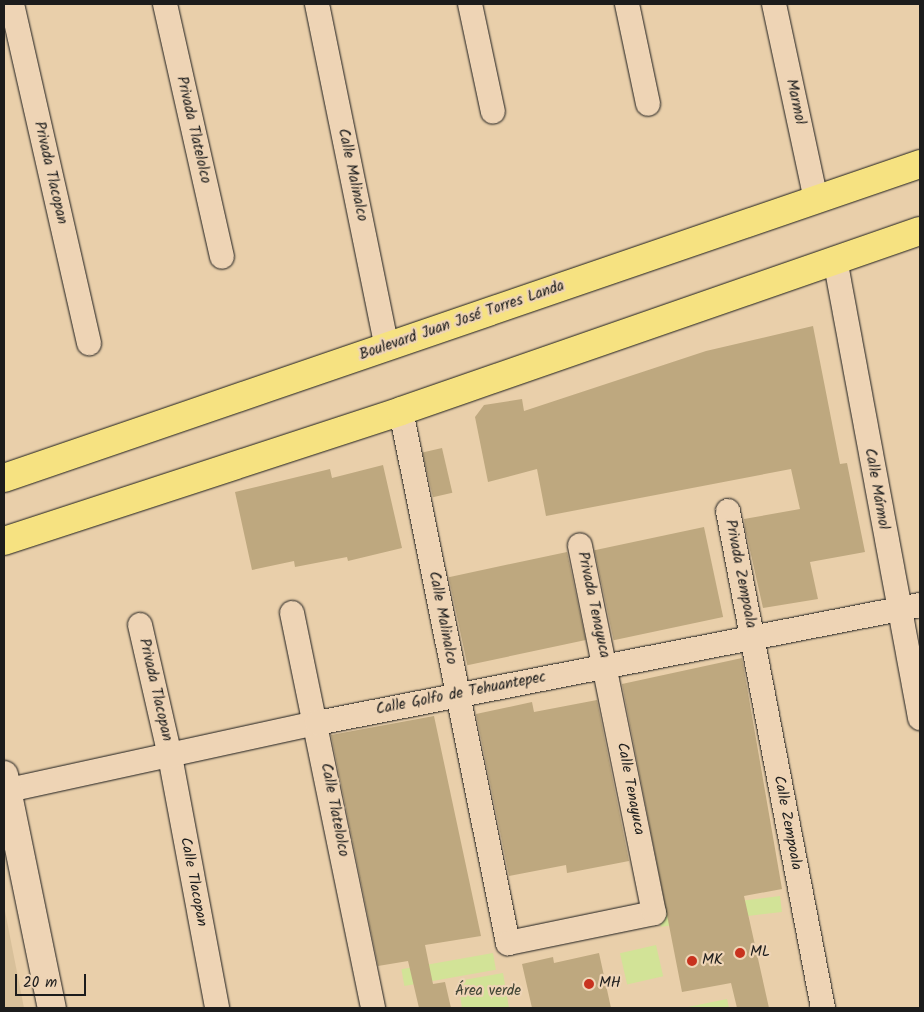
<!DOCTYPE html>
<meta charset="utf-8">
<style>
body{margin:0}
#map{position:relative;width:924px;height:1012px;overflow:hidden;background:#e9cfaa;font-family:Kalam,sans-serif}
div>[style]{position:absolute}
[style*='--x']{left:calc(var(--x)*1px);top:calc(var(--y)*1px);width:calc(var(--w)*1px);rotate:calc(var(--a)*1deg)}
.built>*{inset:0;background:#d8c09a}
.green>*{inset:0;background:#d2e397;transform-origin:0 0}
.building>*{inset:0;background:#bea87f;transform-origin:0 0}
.roads{filter:drop-shadow(0 0 1px #1c1c1c) drop-shadow(0 0 1px #1c1c1c)}
.street>*{height:24px;margin:-12px;padding:0 12px;transform-origin:12px;border-radius:12px;background:#eed4b5}
.secondary>*{height:28px;margin:-14px;padding:0 14px;transform-origin:14px;border-radius:14px;background:#eed4b5}
.primary>*{height:28px;margin:-14px;padding:0 14px;transform-origin:14px;border-radius:14px;background:#f6e281}
.dots>*{width:14px;height:14px;translate:-50% -50%;box-sizing:border-box;border:2px solid #eed4b5;border-radius:50%}
span{translate:-50% -50%;white-space:nowrap;text-align:center;line-height:1.15;-webkit-text-stroke:4.5px #eed4b5;paint-order:stroke}
.street-label{font-size:15px;color:#1c1c1c}
.poi-label{font-size:15px;color:#1c1c1c}
.left{translate:0 -50%;text-align:left}
.park-label{font-size:15px;color:#404435}
.frame{position:absolute;inset:0;border:5px solid #1c1c1c;pointer-events:none}
.scale{position:absolute;left:15px;top:974px;width:71px;height:22px;box-sizing:border-box;border:2px solid #1c1c1c;border-top:0;padding-left:6px;font-size:15px;line-height:18px;white-space:nowrap;color:#1c1c1c;-webkit-text-stroke:4px #eed4b5;paint-order:stroke}
</style>
<div id="map">
<div class="built">
<div style="clip-path:polygon(4px 906px,24px 1008px,4px 1008px)"></div>
</div>
<div class="green">
<div style="left:780px;top:896px;width:16px;height:122px;rotate:83deg"></div>
<div style="left:656px;top:945px;width:32px;height:37px;rotate:77deg"></div>
<div style="left:493px;top:953px;width:17px;height:93px;rotate:80deg"></div>
<div style="clip-path:polygon(503px 973px,509px 1008px,462px 1008px,458px 981px)"></div>
<div style="clip-path:polygon(727px 999px,729px 1008px,683px 1008px)"></div>
</div>
<div class="building">
<div style="clip-path:polygon(813px 326px,840px 464px,847px 463px,865px 552px,810px 562px,818px 599px,763px 608px,745px 528px,744px 519px,800px 509px,791px 469px,546px 516px,537px 469px,488px 482px,475px 417px,484px 405px,522px 399px,524px 411px,706px 351px)"></div>
<div style="left:442px;top:448px;width:46px;height:20px;rotate:77deg"></div>
<div style="clip-path:polygon(383px 465px,402px 548px,348px 561px,347px 557px,295px 567px,294px 561px,252px 570px,235px 492px,330px 469px,332px 478px)"></div>
<div style="left:704px;top:527px;width:92px;height:112px;rotate:78deg"></div>
<div style="left:567px;top:552px;width:90px;height:121px;rotate:78deg"></div>
<div style="clip-path:polygon(742px 658px,782px 889px,744px 896px,769px 1008px,737px 1008px,731px 983px,682px 992px,622px 684px)"></div>
<div style="clip-path:polygon(597px 700px,629px 861px,567px 873px,566px 865px,509px 876px,476px 714px,532px 702px,534px 712px)"></div>
<div style="clip-path:polygon(434px 716px,481px 936px,425px 945px,433px 984px,445px 982px,451px 1008px,419px 1008px,408px 961px,378px 966px,331px 735px)"></div>
<div style="clip-path:polygon(599px 953px,611px 1008px,532px 1008px,522px 964px,553px 957px,554px 963px)"></div>
</div>
<div class="roads">
<div class="street">
<div style="--x:12;--y:4;--w:348;--a:77.2"></div>
<div style="--x:165;--y:4;--w:259;--a:77.3"></div>
<div style="--x:317;--y:4;--w:350;--a:78.5"></div>
<div style="--x:470;--y:4;--w:110;--a:78"></div>
<div style="--x:627;--y:4;--w:102;--a:78.1"></div>
<div style="--x:774;--y:4;--w:200;--a:77.9"></div>
<div style="--x:835;--y:259;--w:467;--a:79.5"></div>
<div style="--x:401;--y:411;--w:543;--a:78.63"></div>
<div style="--x:508;--y:943;--w:149;--a:-11.6"></div>
<div style="--x:654;--y:913;--w:375;--a:-101.4"></div>
<div style="--x:728;--y:511;--w:506;--a:79.18"></div>
<div style="--x:292;--y:613;--w:403;--a:78.4"></div>
<div style="--x:140;--y:625;--w:134;--a:77.1"></div>
<div style="--x:170;--y:756;--w:256;--a:79.4"></div>
<div style="--x:4;--y:791;--w:320;--a:-12.3"></div>
<div style="--x:317;--y:723;--w:614;--a:-11.07"></div>
</div>
<div class="secondary">
<div style="--x:4;--y:775;--w:238;--a:78.4"></div>
</div>
<div class="primary">
<div style="--x:4;--y:478;--w:968;--a:-18.92"></div>
<div style="--x:4;--y:541;--w:418;--a:-18.1"></div>
<div style="--x:401;--y:411;--w:549;--a:-19.13"></div>
</div>
</div>
<div class="dots">
<div style="left:740px;top:953px;background:#c8321e"></div>
<div style="left:692px;top:961px;background:#c8321e"></div>
<div style="left:589px;top:984px;background:#c8321e"></div>
</div>
<div class="street-label">
<span style="left:795px;top:102px;rotate:78deg">Marmol</span>
<span style="left:193px;top:130px;rotate:77deg">Privada Tlatelolco</span>
<span style="left:50px;top:173px;rotate:77deg">Privada Tlacopan</span>
<span style="left:352px;top:175px;rotate:78deg">Calle Malinalco</span>
<span style="left:462px;top:321px;rotate:-19deg">Boulevard Juan José Torres Landa</span>
<span style="left:876px;top:489px;rotate:80deg">Calle Mármol</span>
<span style="left:740px;top:574px;rotate:79deg">Privada Zempoala</span>
<span style="left:593px;top:605px;rotate:78deg">Privada Tenayuca</span>
<span style="left:442px;top:618px;rotate:79deg">Calle Malinalco</span>
<span style="left:155px;top:690px;rotate:77deg">Privada Tlacopan</span>
<span style="left:461px;top:694px;rotate:-11deg">Calle Golfo de Tehuantepec</span>
<span style="left:630px;top:789px;rotate:79deg">Calle Tenayuca</span>
<span style="left:334px;top:810px;rotate:79deg">Calle Tlatelolco</span>
<span style="left:787px;top:823px;rotate:79deg">Calle Zempoala</span>
<span style="left:193px;top:882px;rotate:79deg">Calle Tlacopan</span>
</div>
<div class="poi-label">
<span class="left" style="left:750px;top:953px">ML</span>
<span class="left" style="left:702px;top:961px">MK</span>
<span class="left" style="left:599px;top:984px">MH</span>
</div>
<div class="park-label">
<span style="left:488px;top:992px">Área verde</span>
</div>
<div class="frame"></div>
<div class="scale">20 m</div>
</div>
